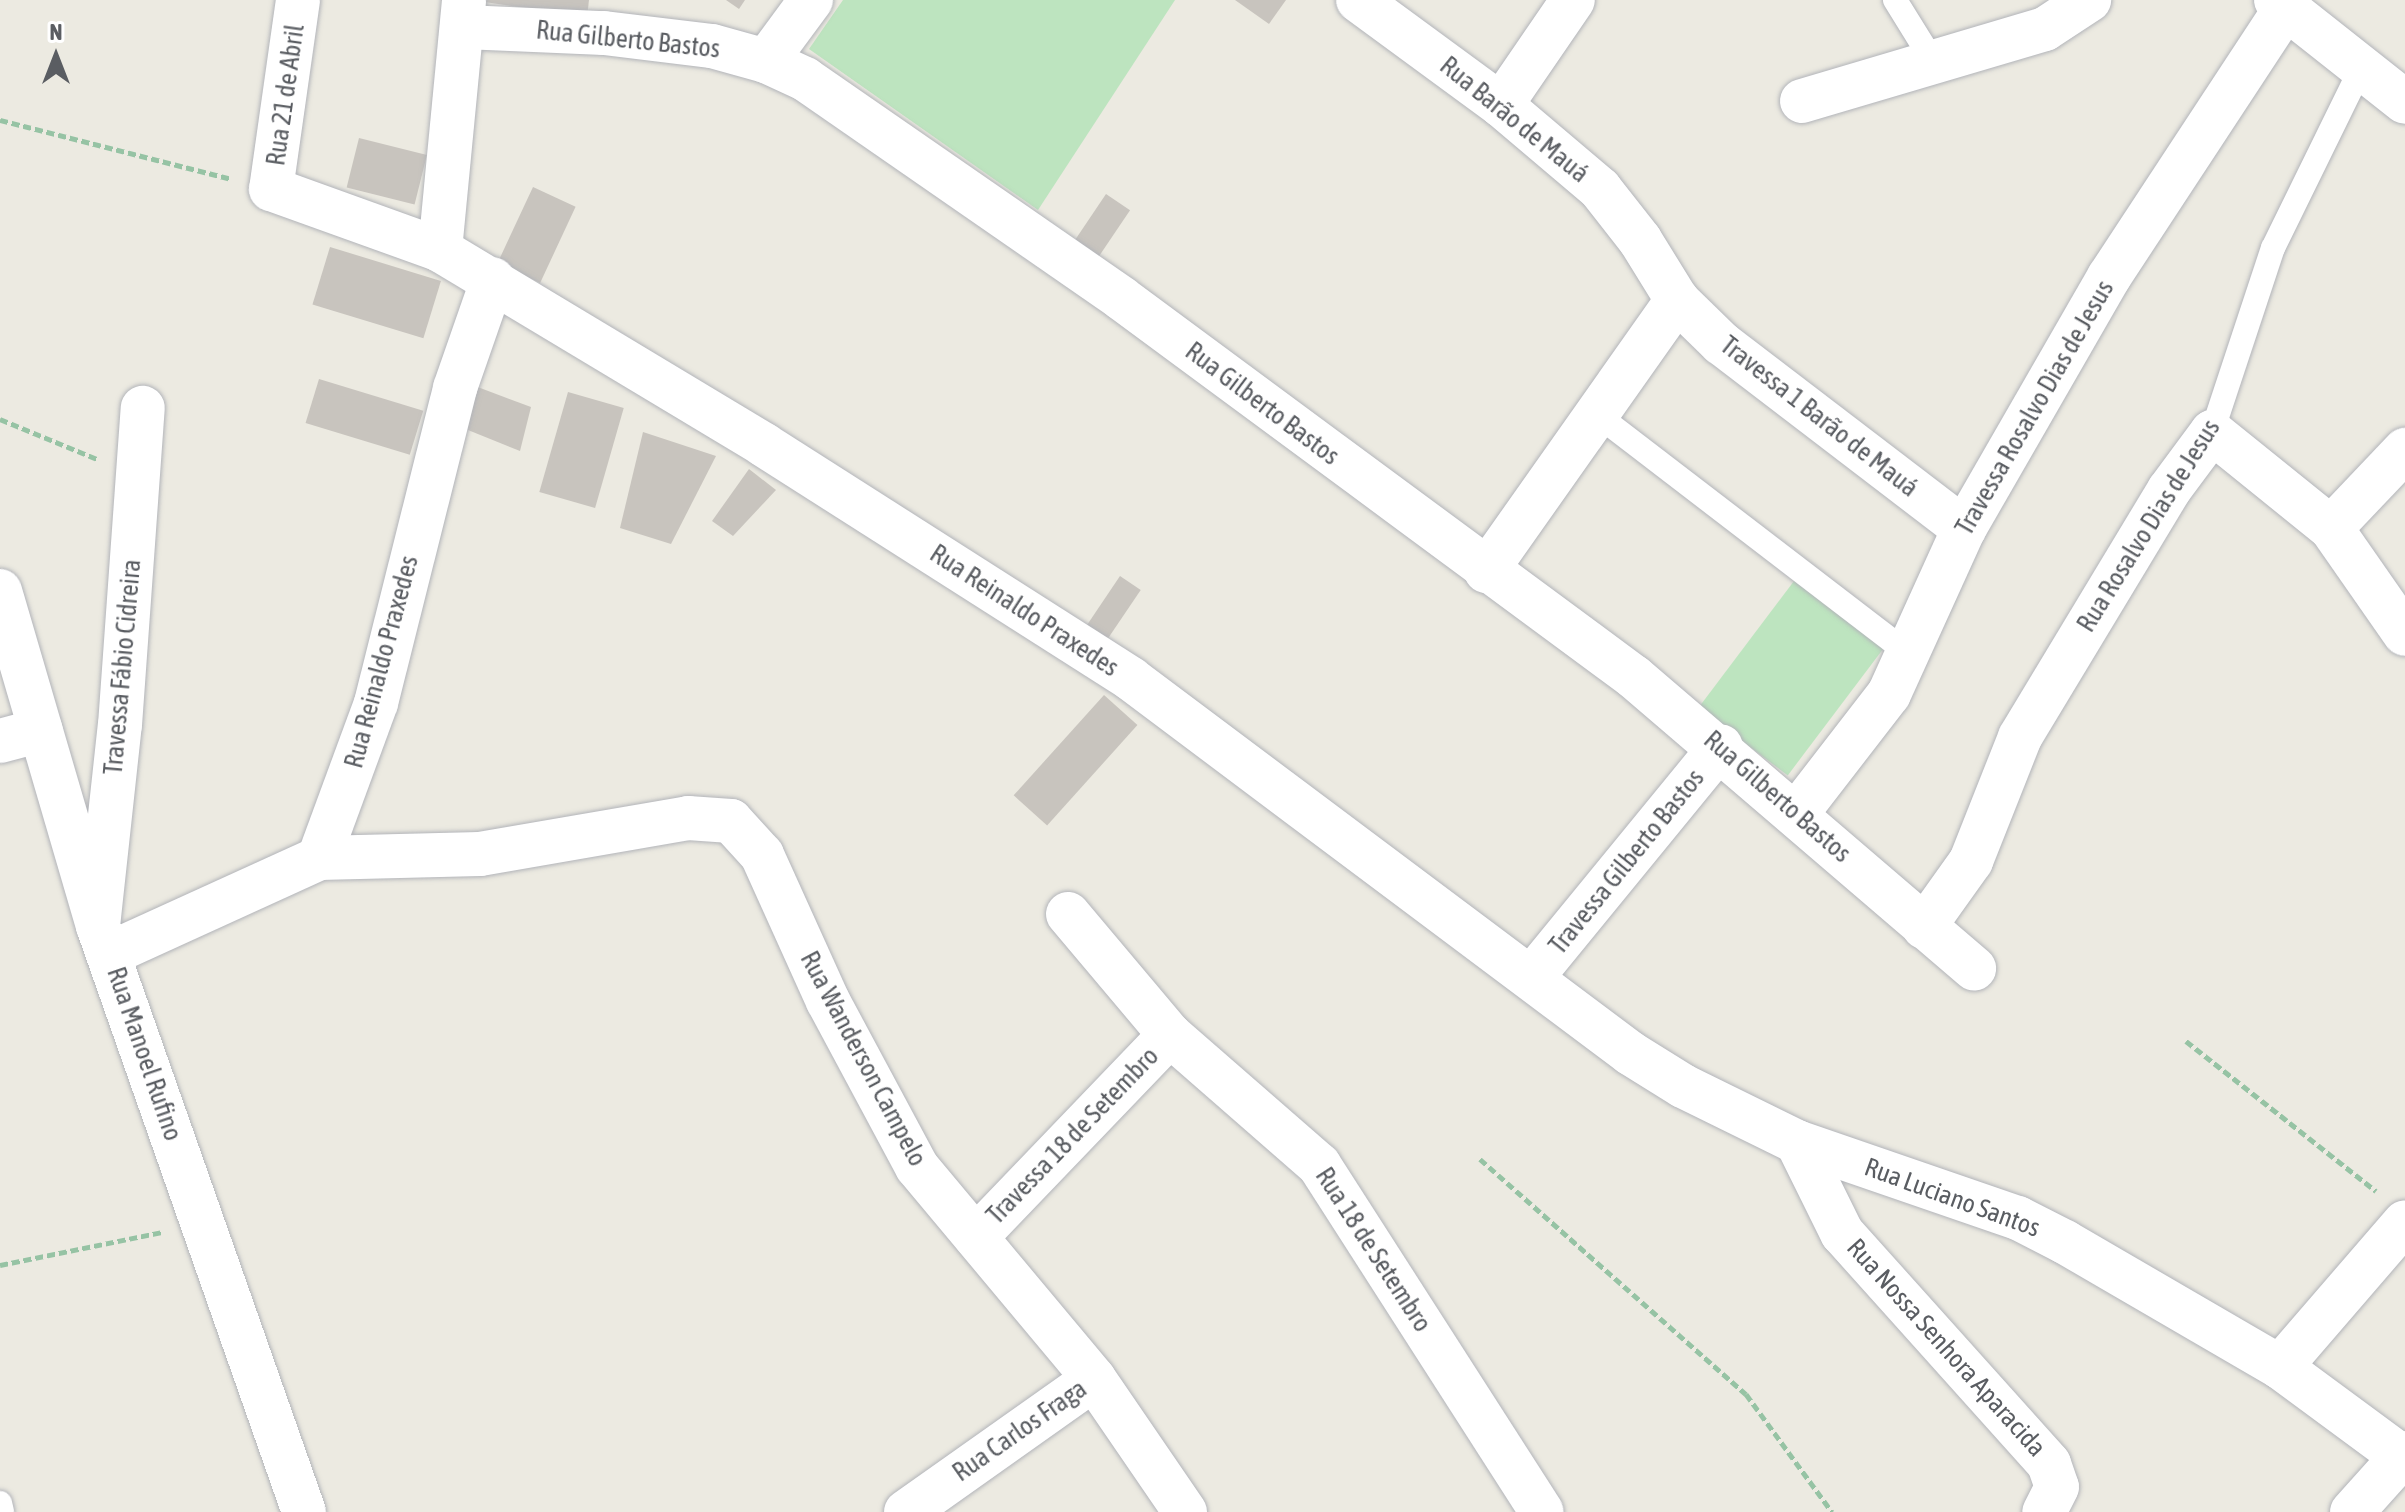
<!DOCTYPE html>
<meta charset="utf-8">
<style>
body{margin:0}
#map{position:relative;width:2405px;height:1512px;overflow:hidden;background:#eceae1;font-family:"Asap Condensed",sans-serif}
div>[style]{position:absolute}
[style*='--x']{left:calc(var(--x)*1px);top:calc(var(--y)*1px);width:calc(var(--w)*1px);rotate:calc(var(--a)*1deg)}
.green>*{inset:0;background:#bde4bf;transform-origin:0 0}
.building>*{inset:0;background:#c8c4be;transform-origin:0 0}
.path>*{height:5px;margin-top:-2.5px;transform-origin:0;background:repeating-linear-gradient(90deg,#96c3a4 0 8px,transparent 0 12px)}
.roads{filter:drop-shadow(0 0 2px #b2b4b9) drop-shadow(0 0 2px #b2b4b9)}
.lane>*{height:24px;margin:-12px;padding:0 12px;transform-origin:12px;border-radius:12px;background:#fff}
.street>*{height:44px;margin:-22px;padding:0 22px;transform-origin:22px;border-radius:22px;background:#fff}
.secondary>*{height:44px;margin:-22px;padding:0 22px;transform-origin:22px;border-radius:22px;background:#fff}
span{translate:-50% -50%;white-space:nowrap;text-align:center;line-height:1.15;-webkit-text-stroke:7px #fff;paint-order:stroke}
.street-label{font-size:26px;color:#5a5d62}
.north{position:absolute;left:16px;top:16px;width:80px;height:80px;-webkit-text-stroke:6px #fff;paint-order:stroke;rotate:0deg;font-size:22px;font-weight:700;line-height:32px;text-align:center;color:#5a5d62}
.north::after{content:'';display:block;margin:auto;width:28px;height:36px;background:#5a5d62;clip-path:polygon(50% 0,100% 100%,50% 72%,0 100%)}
</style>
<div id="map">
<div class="green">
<div style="clip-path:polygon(843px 0,1175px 0,1038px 210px,809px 49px)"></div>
<div style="left:1794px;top:581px;width:112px;height:159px;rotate:37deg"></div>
</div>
<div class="building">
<div style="clip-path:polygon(471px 0,589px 0,587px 17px)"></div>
<div style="clip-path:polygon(726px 0,745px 0,739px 9px)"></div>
<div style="clip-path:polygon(1235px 0,1286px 0,1269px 24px)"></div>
<div style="left:359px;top:138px;width:70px;height:51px;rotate:14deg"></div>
<div style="left:533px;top:187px;width:47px;height:84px;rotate:25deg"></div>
<div style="left:1106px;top:194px;width:29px;height:65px;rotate:34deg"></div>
<div style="left:330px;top:247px;width:116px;height:60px;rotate:17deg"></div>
<div style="left:319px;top:379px;width:109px;height:46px;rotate:17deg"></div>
<div style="clip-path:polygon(475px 386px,531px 407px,520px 451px,463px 428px)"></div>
<div style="left:568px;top:392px;width:58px;height:104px;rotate:16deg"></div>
<div style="clip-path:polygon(643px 432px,716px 456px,671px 544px,620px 528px)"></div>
<div style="clip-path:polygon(749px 469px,776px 490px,733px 536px,712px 521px)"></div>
<div style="left:1120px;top:576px;width:25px;height:65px;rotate:34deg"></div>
<div style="left:1104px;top:695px;width:45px;height:135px;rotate:42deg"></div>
</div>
<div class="path">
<div style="--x:0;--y:120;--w:239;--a:14.3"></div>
<div style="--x:0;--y:419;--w:105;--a:22.4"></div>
<div style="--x:2186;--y:1041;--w:242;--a:38.3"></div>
<div style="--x:1480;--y:1159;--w:355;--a:41.5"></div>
<div style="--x:1746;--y:1394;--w:146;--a:53.9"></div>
<div style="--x:0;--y:1265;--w:165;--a:-11.5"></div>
</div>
<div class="roads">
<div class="lane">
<div style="--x:1895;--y:0;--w:74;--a:58.2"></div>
<div style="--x:1595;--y:413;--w:396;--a:37.5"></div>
<div style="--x:2212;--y:432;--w:194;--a:-71.7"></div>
<div style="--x:2273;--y:248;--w:203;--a:-63.9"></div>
<div style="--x:0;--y:1503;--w:9;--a:77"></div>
</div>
<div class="street">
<div style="--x:298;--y:0;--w:191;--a:98.1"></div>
<div style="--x:271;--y:189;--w:180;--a:19.8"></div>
<div style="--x:440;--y:250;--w:378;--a:31"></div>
<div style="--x:764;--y:445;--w:435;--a:32.5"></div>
<div style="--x:1131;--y:679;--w:624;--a:36.85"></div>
<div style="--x:1630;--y:1053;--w:62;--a:31.9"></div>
<div style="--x:1683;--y:1086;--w:127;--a:26.2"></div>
<div style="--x:1797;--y:1142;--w:234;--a:19"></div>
<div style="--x:2018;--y:1218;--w:53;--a:27.1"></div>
<div style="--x:2065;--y:1242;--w:249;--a:30.2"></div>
<div style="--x:2280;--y:1367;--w:155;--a:36.4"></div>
<div style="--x:1358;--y:0;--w:177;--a:36.3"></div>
<div style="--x:1501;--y:105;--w:130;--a:40.3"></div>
<div style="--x:1600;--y:189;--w:65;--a:51.9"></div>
<div style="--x:1640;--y:240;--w:70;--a:58.3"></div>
<div style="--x:1677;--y:300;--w:62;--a:44.3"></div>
<div style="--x:1721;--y:343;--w:306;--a:37.4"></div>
<div style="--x:2276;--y:0;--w:164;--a:38.3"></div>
<div style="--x:464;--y:27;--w:140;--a:2.5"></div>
<div style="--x:604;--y:33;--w:109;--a:6.9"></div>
<div style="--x:712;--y:46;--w:56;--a:15.5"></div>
<div style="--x:766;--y:61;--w:43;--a:24.8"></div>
<div style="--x:805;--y:79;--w:384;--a:34.7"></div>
<div style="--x:1121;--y:298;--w:638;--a:36.46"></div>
<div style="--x:1634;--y:677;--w:448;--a:40.6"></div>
<div style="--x:766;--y:61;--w:76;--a:-53.6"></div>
<div style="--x:1802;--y:101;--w:253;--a:-16.5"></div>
<div style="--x:2045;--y:29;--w:53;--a:-33.4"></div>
<div style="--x:1501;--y:105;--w:127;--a:-55.6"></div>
<div style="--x:440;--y:250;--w:251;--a:-84.5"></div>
<div style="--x:2331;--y:528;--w:108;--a:-46.5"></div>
<div style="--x:1486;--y:571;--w:332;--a:-54.8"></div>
<div style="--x:0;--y:741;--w:42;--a:-15"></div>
<div style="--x:1797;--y:813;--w:150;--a:-52.3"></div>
<div style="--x:1889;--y:694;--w:181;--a:-65.6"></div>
<div style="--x:1964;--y:529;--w:291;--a:-60.1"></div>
<div style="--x:2109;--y:277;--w:322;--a:-56.7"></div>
<div style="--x:319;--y:858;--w:165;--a:-69.8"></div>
<div style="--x:376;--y:703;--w:325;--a:-75.9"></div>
<div style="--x:455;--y:388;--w:115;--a:-70.8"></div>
<div style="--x:1068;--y:914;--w:158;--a:49.9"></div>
<div style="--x:1170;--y:1035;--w:198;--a:41.1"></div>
<div style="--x:1319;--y:1165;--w:412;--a:57.3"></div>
<div style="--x:98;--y:926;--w:202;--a:-83.8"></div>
<div style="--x:120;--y:725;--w:318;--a:-85.9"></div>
<div style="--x:1924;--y:927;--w:81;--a:-54.5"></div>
<div style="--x:1971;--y:861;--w:133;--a:-68.4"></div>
<div style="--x:2020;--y:737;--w:288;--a:-58.9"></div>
<div style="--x:2169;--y:490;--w:72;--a:-53.4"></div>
<div style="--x:2212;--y:432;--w:153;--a:38.9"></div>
<div style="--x:2331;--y:528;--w:129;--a:55.1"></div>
<div style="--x:111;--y:953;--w:229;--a:-24.5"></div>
<div style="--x:319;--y:858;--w:161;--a:-1.4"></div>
<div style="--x:480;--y:854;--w:211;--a:-9.8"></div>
<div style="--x:688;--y:818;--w:43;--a:4"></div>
<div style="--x:731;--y:821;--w:46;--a:47.6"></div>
<div style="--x:762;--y:855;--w:160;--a:65.7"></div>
<div style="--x:828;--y:1001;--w:188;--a:61.8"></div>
<div style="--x:917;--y:1167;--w:276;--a:50.1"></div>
<div style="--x:1094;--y:1379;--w:161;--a:55.6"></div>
<div style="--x:1532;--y:977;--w:298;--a:-50.7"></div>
<div style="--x:1797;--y:1142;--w:102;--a:63.7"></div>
<div style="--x:1842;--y:1233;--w:310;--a:48.1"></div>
<div style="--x:2049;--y:1464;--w:24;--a:71"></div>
<div style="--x:2057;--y:1487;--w:28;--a:117"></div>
<div style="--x:976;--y:1237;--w:280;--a:-46.2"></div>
<div style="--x:2280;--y:1367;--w:191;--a:-49.2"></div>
<div style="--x:906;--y:1512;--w:230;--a:-35.3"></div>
<div style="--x:2352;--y:1512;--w:79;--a:-48.1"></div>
</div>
<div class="secondary">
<div style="--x:0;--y:591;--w:349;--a:73.7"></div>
<div style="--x:98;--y:926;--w:621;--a:70.63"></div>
</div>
</div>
<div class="street-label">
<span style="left:628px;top:40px;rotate:6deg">Rua Gilberto Bastos</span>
<span style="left:286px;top:95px;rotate:-82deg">Rua 21 de Abril</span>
<span style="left:1514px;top:120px;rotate:39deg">Rua Barão de Mauá</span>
<span style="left:1262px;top:404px;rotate:37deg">Rua Gilberto Bastos</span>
<span style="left:2035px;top:408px;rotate:-60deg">Travessa Rosalvo Dias de Jesus</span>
<span style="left:1819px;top:417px;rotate:38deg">Travessa 1 Barão de Mauá</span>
<span style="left:2149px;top:526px;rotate:-58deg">Rua Rosalvo Dias de Jesus</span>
<span style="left:1024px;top:611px;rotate:33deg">Rua Reinaldo Praxedes</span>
<span style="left:382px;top:662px;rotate:-75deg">Rua Reinaldo Praxedes</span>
<span style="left:123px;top:667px;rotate:-85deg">Travessa Fábio Cidreira</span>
<span style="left:1777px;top:797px;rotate:41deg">Rua Gilberto Bastos</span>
<span style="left:1627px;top:862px;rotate:-51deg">Travessa Gilberto Bastos</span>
<span style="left:144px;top:1054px;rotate:71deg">Rua Manoel Rufino</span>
<span style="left:863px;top:1059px;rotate:62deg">Rua Wanderson Campelo</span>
<span style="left:1073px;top:1136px;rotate:-46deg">Travessa 18 de Setembro</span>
<span style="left:1952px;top:1198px;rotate:20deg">Rua Luciano Santos</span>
<span style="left:1373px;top:1250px;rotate:57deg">Rua 18 de Setembro</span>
<span style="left:1946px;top:1348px;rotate:48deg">Rua Nossa Senhora Aparacida</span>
<span style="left:1020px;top:1431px;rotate:-35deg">Rua Carlos Fraga</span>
</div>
<div class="north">N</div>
</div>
